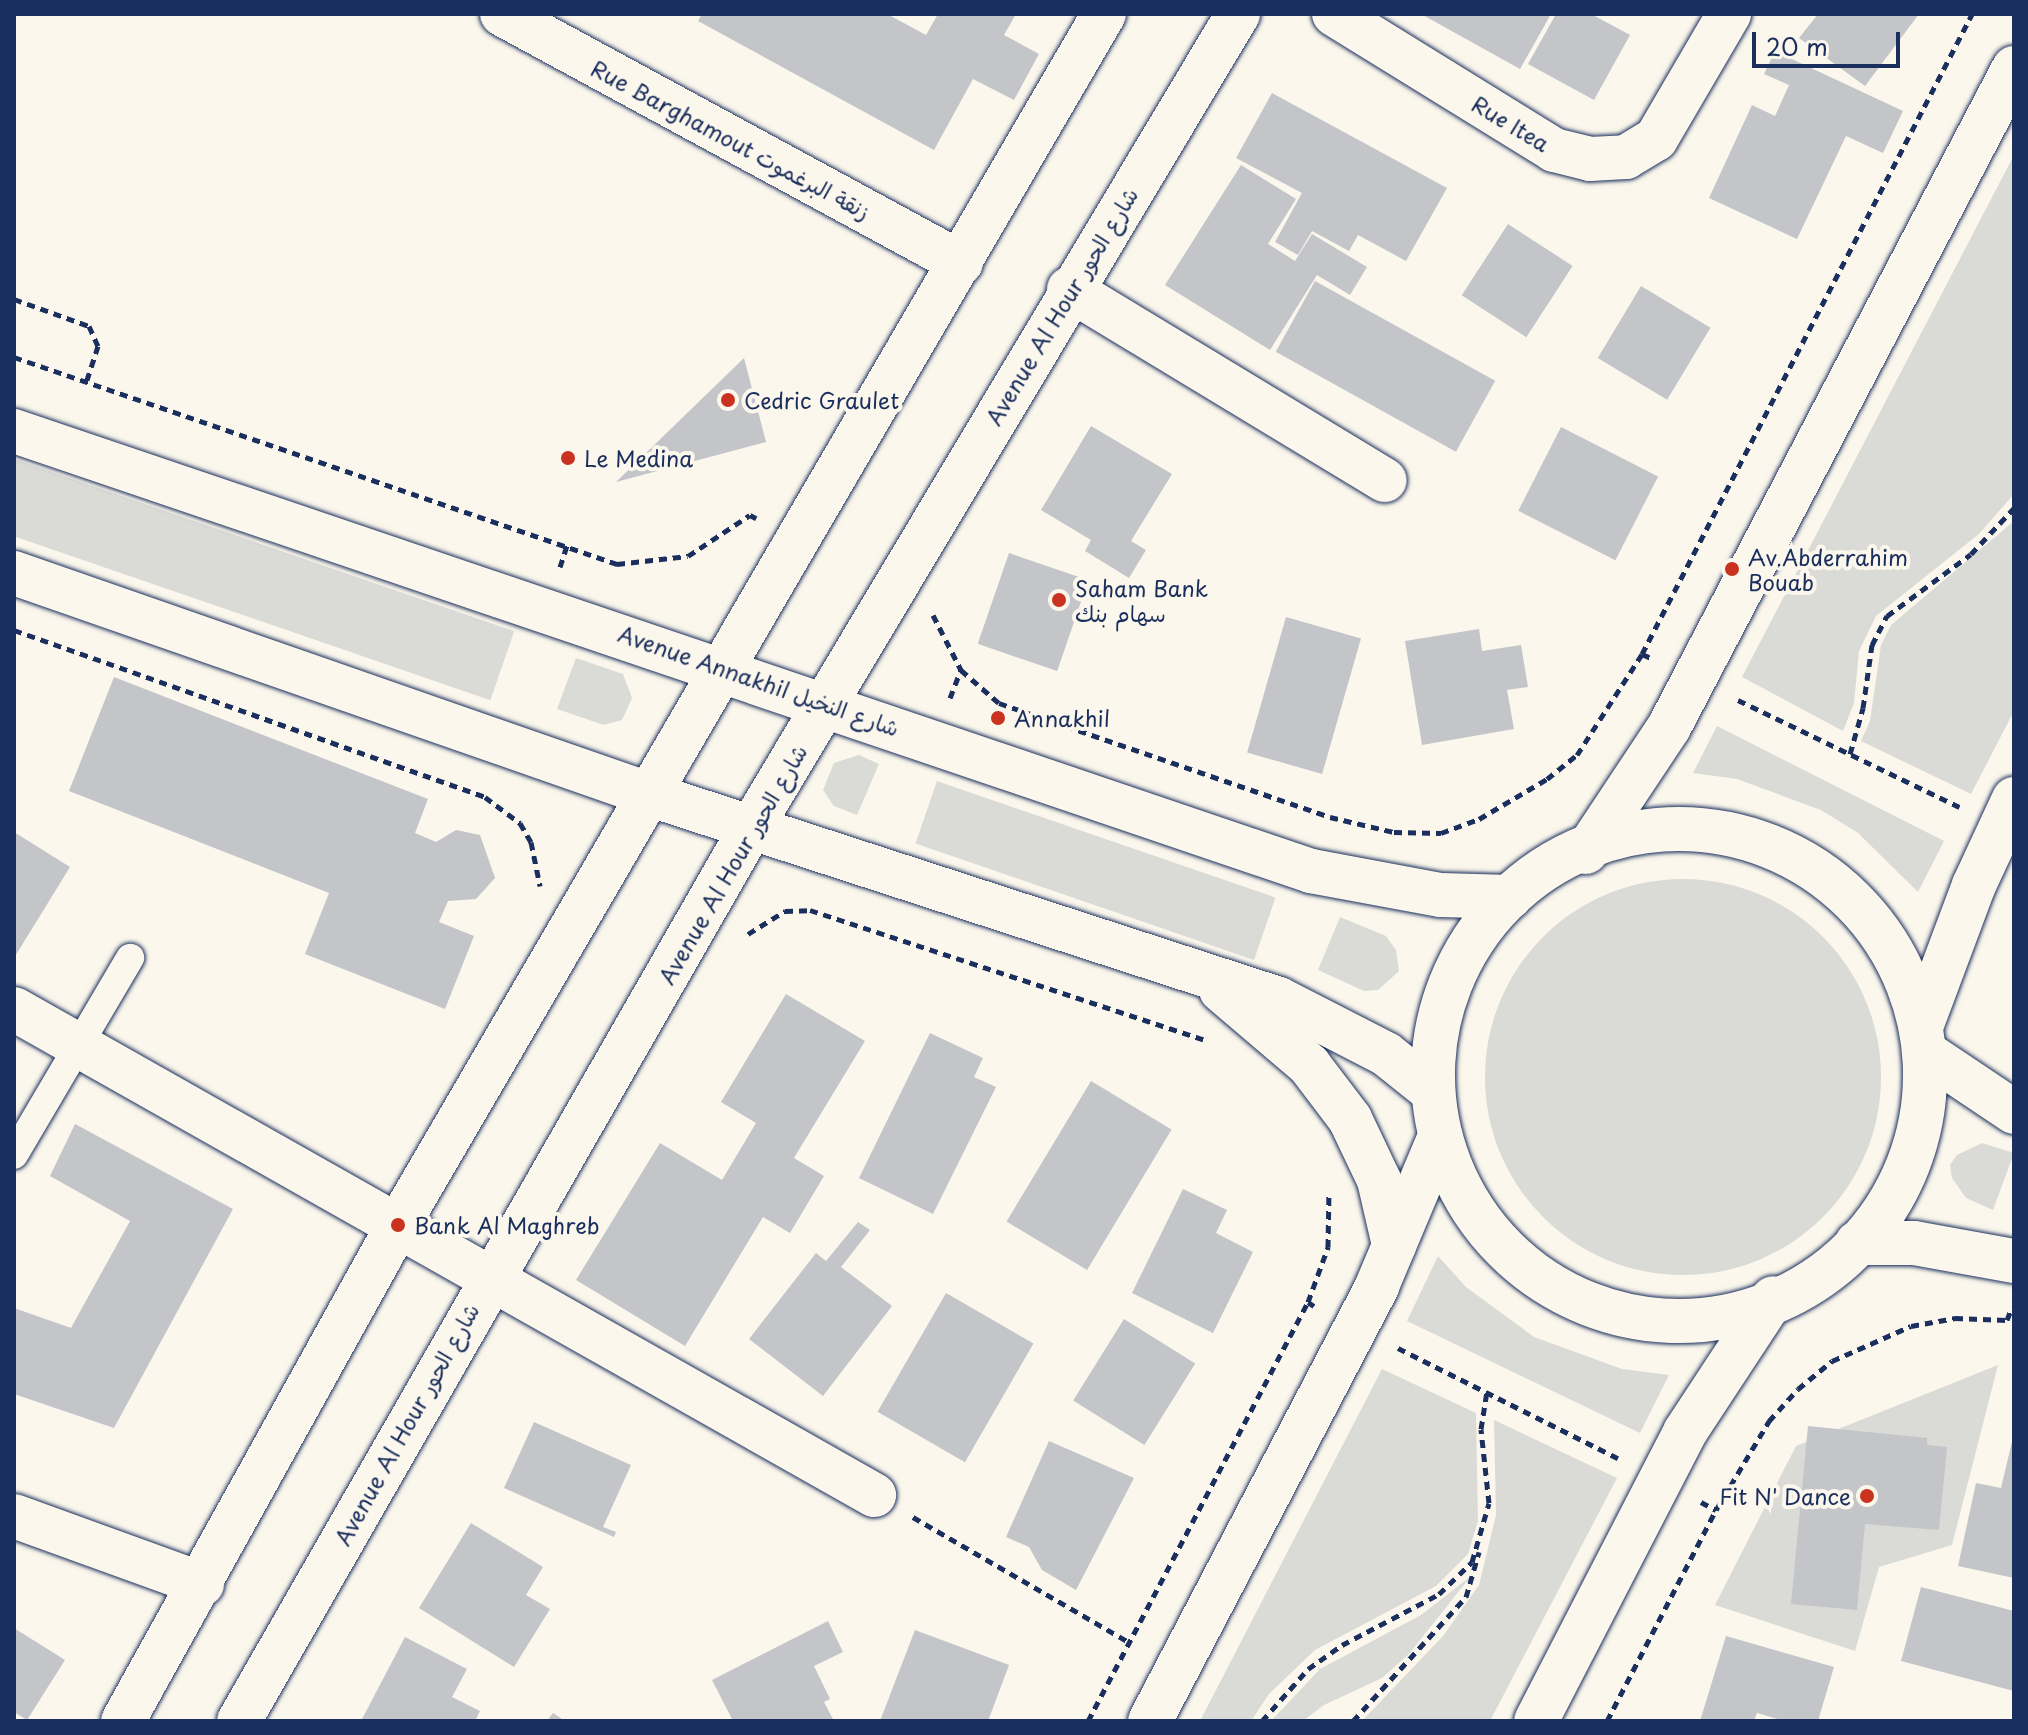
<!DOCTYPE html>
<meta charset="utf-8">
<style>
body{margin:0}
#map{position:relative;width:2028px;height:1735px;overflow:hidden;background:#fbf7ec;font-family:"Playpen Sans","Playpen Sans Arabic",sans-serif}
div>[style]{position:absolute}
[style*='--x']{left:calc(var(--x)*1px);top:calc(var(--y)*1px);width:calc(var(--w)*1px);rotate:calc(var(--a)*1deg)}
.green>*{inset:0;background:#dadad7;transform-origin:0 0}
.round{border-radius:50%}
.building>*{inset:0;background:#c3c5c9;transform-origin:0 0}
.path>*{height:5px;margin-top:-2.5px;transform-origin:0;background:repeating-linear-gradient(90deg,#1b2f5e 0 8px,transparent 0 14px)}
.roads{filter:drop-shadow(0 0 2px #1b2f5e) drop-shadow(0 0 2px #1b2f5e)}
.lane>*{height:28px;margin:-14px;padding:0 14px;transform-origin:14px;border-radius:14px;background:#fbf7ec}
.street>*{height:44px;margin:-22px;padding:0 22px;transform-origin:22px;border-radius:22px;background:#fbf7ec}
.secondary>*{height:44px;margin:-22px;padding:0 22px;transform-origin:22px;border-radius:22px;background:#fbf7ec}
.primary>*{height:44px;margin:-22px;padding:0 22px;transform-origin:22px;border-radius:22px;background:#fbf7ec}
.primary>.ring{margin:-22px;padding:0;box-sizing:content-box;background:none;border:44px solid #fbf7ec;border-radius:50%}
.dots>*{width:22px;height:22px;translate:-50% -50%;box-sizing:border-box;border:4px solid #fbf7ec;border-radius:50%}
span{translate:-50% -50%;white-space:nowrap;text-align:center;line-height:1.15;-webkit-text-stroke:8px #fbf7ec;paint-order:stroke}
.street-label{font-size:22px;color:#1b2f5e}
.poi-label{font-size:22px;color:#1b2f5e}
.left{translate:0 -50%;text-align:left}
.right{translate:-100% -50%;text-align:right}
.frame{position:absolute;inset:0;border:16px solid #1b2f5e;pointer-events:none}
.scale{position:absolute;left:1752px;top:32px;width:148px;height:36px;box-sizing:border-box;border:4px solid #1b2f5e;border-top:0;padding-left:10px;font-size:24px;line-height:28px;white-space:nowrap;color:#1b2f5e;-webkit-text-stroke:6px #fbf7ec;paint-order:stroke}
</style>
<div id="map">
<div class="green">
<div style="clip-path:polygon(2014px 155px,2014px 494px,1979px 534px,1876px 616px,1859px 651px,1854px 703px,1843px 731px,1742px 677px)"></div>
<div style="left:14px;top:459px;width:529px;height:73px;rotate:19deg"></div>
<div style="clip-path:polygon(2014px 521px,2014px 711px,1971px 794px,1861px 741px,1870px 721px,1881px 645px,1891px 625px)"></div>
<div style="clip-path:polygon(576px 658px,623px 674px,632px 698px,622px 720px,604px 725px,557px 709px)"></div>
<div style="clip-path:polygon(1717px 726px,1944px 841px,1918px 892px,1858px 833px,1821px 810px,1737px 779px,1693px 773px)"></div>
<div style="clip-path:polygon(859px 755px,879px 764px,857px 815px,834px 806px,823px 790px,834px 763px)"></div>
<div style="left:937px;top:781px;width:358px;height:66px;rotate:19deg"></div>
<div class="round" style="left:1485px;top:879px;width:396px;height:396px"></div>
<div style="clip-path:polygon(1340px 917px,1386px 936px,1396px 950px,1399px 971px,1378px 990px,1364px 991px,1318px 970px)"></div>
<div style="clip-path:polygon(1982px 1143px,2014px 1153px,1993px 1210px,1966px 1198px,1952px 1178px,1950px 1165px,1957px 1155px)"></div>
<div style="clip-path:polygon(1438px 1256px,1466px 1287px,1534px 1337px,1622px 1369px,1669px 1375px,1640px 1433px,1407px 1321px)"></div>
<div style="clip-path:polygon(1998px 1365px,1952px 1545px,1879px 1567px,1855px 1651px,1715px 1605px,1796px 1446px)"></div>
<div style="clip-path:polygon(1382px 1369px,1476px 1413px,1478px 1521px,1468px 1554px,1436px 1586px,1315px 1650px,1269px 1694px,1251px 1721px,1200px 1721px)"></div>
<div style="clip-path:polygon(1494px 1420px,1617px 1478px,1490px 1721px,1362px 1721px,1443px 1636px,1479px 1585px,1496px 1515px)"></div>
<div style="clip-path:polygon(1471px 1576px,1409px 1654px,1382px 1678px,1324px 1705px,1303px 1721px,1271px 1721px,1320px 1669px,1421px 1615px)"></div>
</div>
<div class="building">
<div style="clip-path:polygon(702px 14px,887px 14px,926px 35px,938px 14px,1016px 14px,1004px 35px,1039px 54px,1014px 100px,973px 79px,934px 150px,698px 21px)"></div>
<div style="clip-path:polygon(1421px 14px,1551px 14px,1520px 69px)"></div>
<div style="clip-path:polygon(1556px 14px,1591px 14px,1630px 35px,1594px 100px,1528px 64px)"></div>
<div style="clip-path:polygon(1818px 14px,1919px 14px,1865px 86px,1799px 38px)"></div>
<div style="clip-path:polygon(1775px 51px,1903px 111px,1883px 153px,1846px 136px,1797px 239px,1709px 198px,1752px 105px,1775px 116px,1789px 85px,1764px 74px)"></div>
<div style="clip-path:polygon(1272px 93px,1447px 188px,1406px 261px,1358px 235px,1349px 251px,1312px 231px,1298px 255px,1275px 242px,1302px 193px,1236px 158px)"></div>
<div style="clip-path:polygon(1241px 165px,1296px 199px,1268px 244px,1295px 261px,1312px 234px,1367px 267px,1350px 295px,1317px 275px,1270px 350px,1165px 285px)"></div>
<div style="left:1508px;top:224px;width:77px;height:85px;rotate:33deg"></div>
<div style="left:1315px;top:281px;width:206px;height:81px;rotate:29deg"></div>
<div style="left:1641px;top:286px;width:81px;height:84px;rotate:31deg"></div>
<div style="clip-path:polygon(744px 358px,766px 442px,616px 482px)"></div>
<div style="clip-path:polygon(1091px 426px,1172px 474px,1131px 541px,1146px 550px,1129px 578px,1085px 551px,1091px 540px,1041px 510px)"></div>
<div style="left:1561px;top:427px;width:109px;height:94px;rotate:27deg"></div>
<div style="left:1009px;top:553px;width:84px;height:96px;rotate:19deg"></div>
<div style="left:1286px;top:617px;width:78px;height:141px;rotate:16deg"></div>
<div style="clip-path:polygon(1479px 629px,1482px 651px,1521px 645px,1528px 687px,1507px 690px,1514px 729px,1422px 745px,1405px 641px)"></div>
<div style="clip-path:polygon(114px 677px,428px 799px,415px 833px,436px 842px,456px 830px,480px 835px,495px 878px,476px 899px,448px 901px,439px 922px,474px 936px,445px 1009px,305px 954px,329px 893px,69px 791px)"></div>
<div style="clip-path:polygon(14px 832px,70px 867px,14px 958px)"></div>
<div style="clip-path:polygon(786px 994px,865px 1041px,794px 1158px,824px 1176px,790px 1233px,763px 1217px,685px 1346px,576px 1280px,660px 1143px,722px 1180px,756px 1123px,721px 1102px)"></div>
<div style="clip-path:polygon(930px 1033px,983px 1058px,974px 1077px,996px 1087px,933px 1214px,859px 1178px)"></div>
<div style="left:1091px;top:1081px;width:94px;height:164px;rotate:31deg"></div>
<div style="clip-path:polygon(75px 1124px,233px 1209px,114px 1428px,14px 1394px,14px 1308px,71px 1328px,130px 1221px,50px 1176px)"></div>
<div style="clip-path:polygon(1183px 1189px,1227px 1210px,1216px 1233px,1253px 1252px,1213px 1333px,1132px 1293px)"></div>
<div style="clip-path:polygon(858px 1222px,870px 1230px,841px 1267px,892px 1306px,823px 1396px,749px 1339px,816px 1253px,826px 1261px)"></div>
<div style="left:946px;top:1293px;width:101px;height:137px;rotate:30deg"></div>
<div style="left:1124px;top:1319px;width:84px;height:96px;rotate:32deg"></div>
<div style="clip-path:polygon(534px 1422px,631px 1465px,603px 1527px,616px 1532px,614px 1537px,504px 1488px)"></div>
<div style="clip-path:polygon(1808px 1426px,1927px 1438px,1927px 1445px,1947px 1447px,1939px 1530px,1865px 1524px,1857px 1610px,1791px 1604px)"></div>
<div style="clip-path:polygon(2014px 1433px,2014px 1578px,1958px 1566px,1976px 1483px,2001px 1488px)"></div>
<div style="clip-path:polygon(1049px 1441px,1134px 1478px,1076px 1590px,1042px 1570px,1029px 1547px,1006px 1537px)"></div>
<div style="clip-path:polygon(471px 1523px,543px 1567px,526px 1595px,550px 1609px,514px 1667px,419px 1608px)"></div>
<div style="clip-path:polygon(1921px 1587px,2014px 1611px,2014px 1691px,1901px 1661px)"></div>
<div style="clip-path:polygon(828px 1621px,843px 1652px,814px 1666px,830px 1699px,824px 1702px,834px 1721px,733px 1721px,712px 1680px)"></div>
<div style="clip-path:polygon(14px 1628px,65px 1660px,27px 1720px,14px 1712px)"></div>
<div style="clip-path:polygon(915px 1630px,1009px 1665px,988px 1721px,880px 1721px)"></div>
<div style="clip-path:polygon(1726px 1636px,1834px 1667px,1818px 1721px,1784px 1721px,1757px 1713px,1754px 1721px,1700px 1721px)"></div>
<div style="clip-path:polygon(405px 1637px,467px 1669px,452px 1697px,480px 1711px,475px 1721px,361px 1721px)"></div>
<div style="clip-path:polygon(553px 1713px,565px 1721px,547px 1721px)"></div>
</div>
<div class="path">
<div style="--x:14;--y:299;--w:80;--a:19.8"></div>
<div style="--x:89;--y:326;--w:22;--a:66"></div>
<div style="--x:98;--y:346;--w:38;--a:108"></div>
<div style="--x:14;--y:357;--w:638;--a:18.95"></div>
<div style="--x:617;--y:564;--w:71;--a:-6.4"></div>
<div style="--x:688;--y:556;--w:74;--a:-33.5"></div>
<div style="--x:750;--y:515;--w:7;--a:27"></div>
<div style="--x:560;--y:567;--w:23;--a:-72"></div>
<div style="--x:933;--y:615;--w:62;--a:63"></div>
<div style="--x:961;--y:670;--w:50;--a:41"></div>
<div style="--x:999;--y:703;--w:350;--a:19"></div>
<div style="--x:1330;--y:817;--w:66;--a:13.2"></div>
<div style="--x:1394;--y:832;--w:47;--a:1.2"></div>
<div style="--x:1441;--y:833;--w:40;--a:-20.2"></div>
<div style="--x:1479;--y:819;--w:79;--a:-30.5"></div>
<div style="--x:1547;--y:779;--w:38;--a:-39"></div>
<div style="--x:1577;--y:755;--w:120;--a:-57.2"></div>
<div style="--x:1642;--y:654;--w:12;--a:24"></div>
<div style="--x:14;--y:630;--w:500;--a:19.5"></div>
<div style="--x:485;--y:797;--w:44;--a:36.6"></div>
<div style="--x:520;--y:823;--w:22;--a:60"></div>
<div style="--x:531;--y:842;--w:45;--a:78.4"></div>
<div style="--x:1642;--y:654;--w:720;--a:-62.72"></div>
<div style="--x:950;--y:698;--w:30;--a:-69"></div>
<div style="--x:1738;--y:700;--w:246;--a:25.8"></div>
<div style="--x:1850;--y:754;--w:48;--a:-74.2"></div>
<div style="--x:1863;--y:708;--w:64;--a:-81.9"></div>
<div style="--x:1872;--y:645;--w:33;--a:-63"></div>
<div style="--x:1887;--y:616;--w:104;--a:-36.4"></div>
<div style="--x:1971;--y:554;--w:63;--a:-46.9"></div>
<div style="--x:748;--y:934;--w:44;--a:-31.9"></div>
<div style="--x:785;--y:911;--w:25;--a:-2"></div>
<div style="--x:810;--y:910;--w:414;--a:18.2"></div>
<div style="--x:1314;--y:1306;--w:7;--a:-146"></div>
<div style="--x:1308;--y:1302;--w:59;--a:-70"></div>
<div style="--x:1328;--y:1247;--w:55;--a:-89"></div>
<div style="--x:1398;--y:1348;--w:246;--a:26.6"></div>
<div style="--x:1701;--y:1502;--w:17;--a:28"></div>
<div style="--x:1716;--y:1510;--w:104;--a:-59.2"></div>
<div style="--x:1769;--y:1421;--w:43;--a:-47.8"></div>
<div style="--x:1798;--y:1389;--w:44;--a:-39.5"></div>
<div style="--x:1832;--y:1361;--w:86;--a:-23.9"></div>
<div style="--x:1911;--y:1326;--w:45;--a:-10.3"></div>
<div style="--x:1955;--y:1318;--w:52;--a:2.2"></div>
<div style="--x:2007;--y:1320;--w:14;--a:-69"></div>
<div style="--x:913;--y:1517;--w:250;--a:30.1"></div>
<div style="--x:1088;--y:1721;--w:473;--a:-62.3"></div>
<div style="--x:1262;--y:1721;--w:69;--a:-48.5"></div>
<div style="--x:1308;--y:1669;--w:42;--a:-35.2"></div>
<div style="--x:1342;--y:1645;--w:110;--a:-27.7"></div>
<div style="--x:1439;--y:1594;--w:46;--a:-44.1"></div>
<div style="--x:1472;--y:1562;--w:61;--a:-73.9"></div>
<div style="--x:1489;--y:1503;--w:74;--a:-96.2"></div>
<div style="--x:1481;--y:1429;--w:37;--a:-81"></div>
<div style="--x:1353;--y:1721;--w:168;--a:-47.7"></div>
<div style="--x:1466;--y:1597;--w:47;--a:-73.9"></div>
<div style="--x:1607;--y:1721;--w:237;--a:-62.7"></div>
</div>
<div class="roads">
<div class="lane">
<div style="--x:14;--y:1155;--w:229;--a:-59.5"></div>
</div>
<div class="street">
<div style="--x:502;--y:14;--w:522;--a:28.48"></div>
<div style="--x:1334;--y:14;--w:259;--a:31.7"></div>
<div style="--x:1554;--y:150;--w:37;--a:14"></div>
<div style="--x:1590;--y:159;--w:36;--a:-3"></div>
<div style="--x:1626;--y:157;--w:35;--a:-31"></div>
<div style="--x:1656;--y:139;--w:145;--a:-59.7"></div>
<div style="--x:1069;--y:289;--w:369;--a:31.2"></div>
<div style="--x:14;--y:1009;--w:988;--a:29.47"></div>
<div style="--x:14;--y:1516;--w:200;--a:19.9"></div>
</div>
<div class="secondary">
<div style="--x:123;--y:1721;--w:567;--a:-60.99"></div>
<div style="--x:398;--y:1225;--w:1402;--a:-59.76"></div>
<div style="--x:239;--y:1721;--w:1029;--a:-60.17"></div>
<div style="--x:751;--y:828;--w:949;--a:-59.11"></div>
</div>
<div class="primary">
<div style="--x:14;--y:431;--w:1370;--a:18.74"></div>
<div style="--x:1311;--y:871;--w:132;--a:10.5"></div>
<div style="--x:1441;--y:895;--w:69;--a:1.7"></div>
<div style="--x:14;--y:573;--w:671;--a:19.22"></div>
<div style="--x:648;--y:794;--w:663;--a:18"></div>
<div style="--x:1279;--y:999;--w:120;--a:27.2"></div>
<div style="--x:1386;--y:1054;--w:59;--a:38.8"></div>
<div class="ring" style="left:1433px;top:829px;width:448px;height:448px"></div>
<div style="--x:1586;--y:852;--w:150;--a:-56.4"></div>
<div style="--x:1669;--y:727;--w:744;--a:-62.37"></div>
<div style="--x:1221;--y:990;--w:116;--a:40.4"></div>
<div style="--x:1309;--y:1065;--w:68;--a:52.8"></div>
<div style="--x:1350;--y:1119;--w:68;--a:64.6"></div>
<div style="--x:1379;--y:1180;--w:67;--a:77"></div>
<div style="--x:1922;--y:1024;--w:148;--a:-69.5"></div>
<div style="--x:1974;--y:885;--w:95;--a:-65.1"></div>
<div style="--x:1926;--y:1053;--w:106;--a:33.8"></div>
<div style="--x:1857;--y:1243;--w:57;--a:0"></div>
<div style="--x:1914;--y:1243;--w:102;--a:10.2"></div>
<div style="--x:1150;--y:1721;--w:491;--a:-62.4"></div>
<div style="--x:1377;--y:1286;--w:163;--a:-67.2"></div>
<div style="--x:1536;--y:1721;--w:325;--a:-62.7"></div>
<div style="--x:1685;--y:1432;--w:160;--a:-56.7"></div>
</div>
</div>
<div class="dots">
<div style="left:728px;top:400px;background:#c8321e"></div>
<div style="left:568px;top:458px;background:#c8321e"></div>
<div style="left:1732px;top:569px;background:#c8321e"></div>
<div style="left:1059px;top:600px;background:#c8321e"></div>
<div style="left:998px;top:718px;background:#c8321e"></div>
<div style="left:398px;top:1225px;background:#c8321e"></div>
<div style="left:1867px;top:1496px;background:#c8321e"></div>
</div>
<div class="street-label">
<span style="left:1511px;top:123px;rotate:31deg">Rue Itea</span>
<span style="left:731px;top:139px;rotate:28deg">Rue Barghamout زنقة البرغموت</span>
<span style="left:1061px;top:306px;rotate:-59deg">Avenue Al Hour شارع الحور</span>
<span style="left:759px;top:680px;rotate:19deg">Avenue Annakhil شارع النخيل</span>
<span style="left:732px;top:864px;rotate:-60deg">Avenue Al Hour شارع الحور</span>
<span style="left:406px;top:1424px;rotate:-61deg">Avenue Al Hour شارع الحور</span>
</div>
<div class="poi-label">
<span class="left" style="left:744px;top:400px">Cedric Graulet</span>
<span class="left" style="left:584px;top:458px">Le Medina</span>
<span class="left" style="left:1748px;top:569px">Av.Abderrahim<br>Bouab</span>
<span class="left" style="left:1075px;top:600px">Saham Bank<br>سهام بنك</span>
<span class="left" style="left:1014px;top:718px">Annakhil</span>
<span class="left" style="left:414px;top:1225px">Bank Al Maghreb</span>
<span class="right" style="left:1851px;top:1496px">Fit N' Dance</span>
</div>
<div class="frame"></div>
<div class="scale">20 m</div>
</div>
